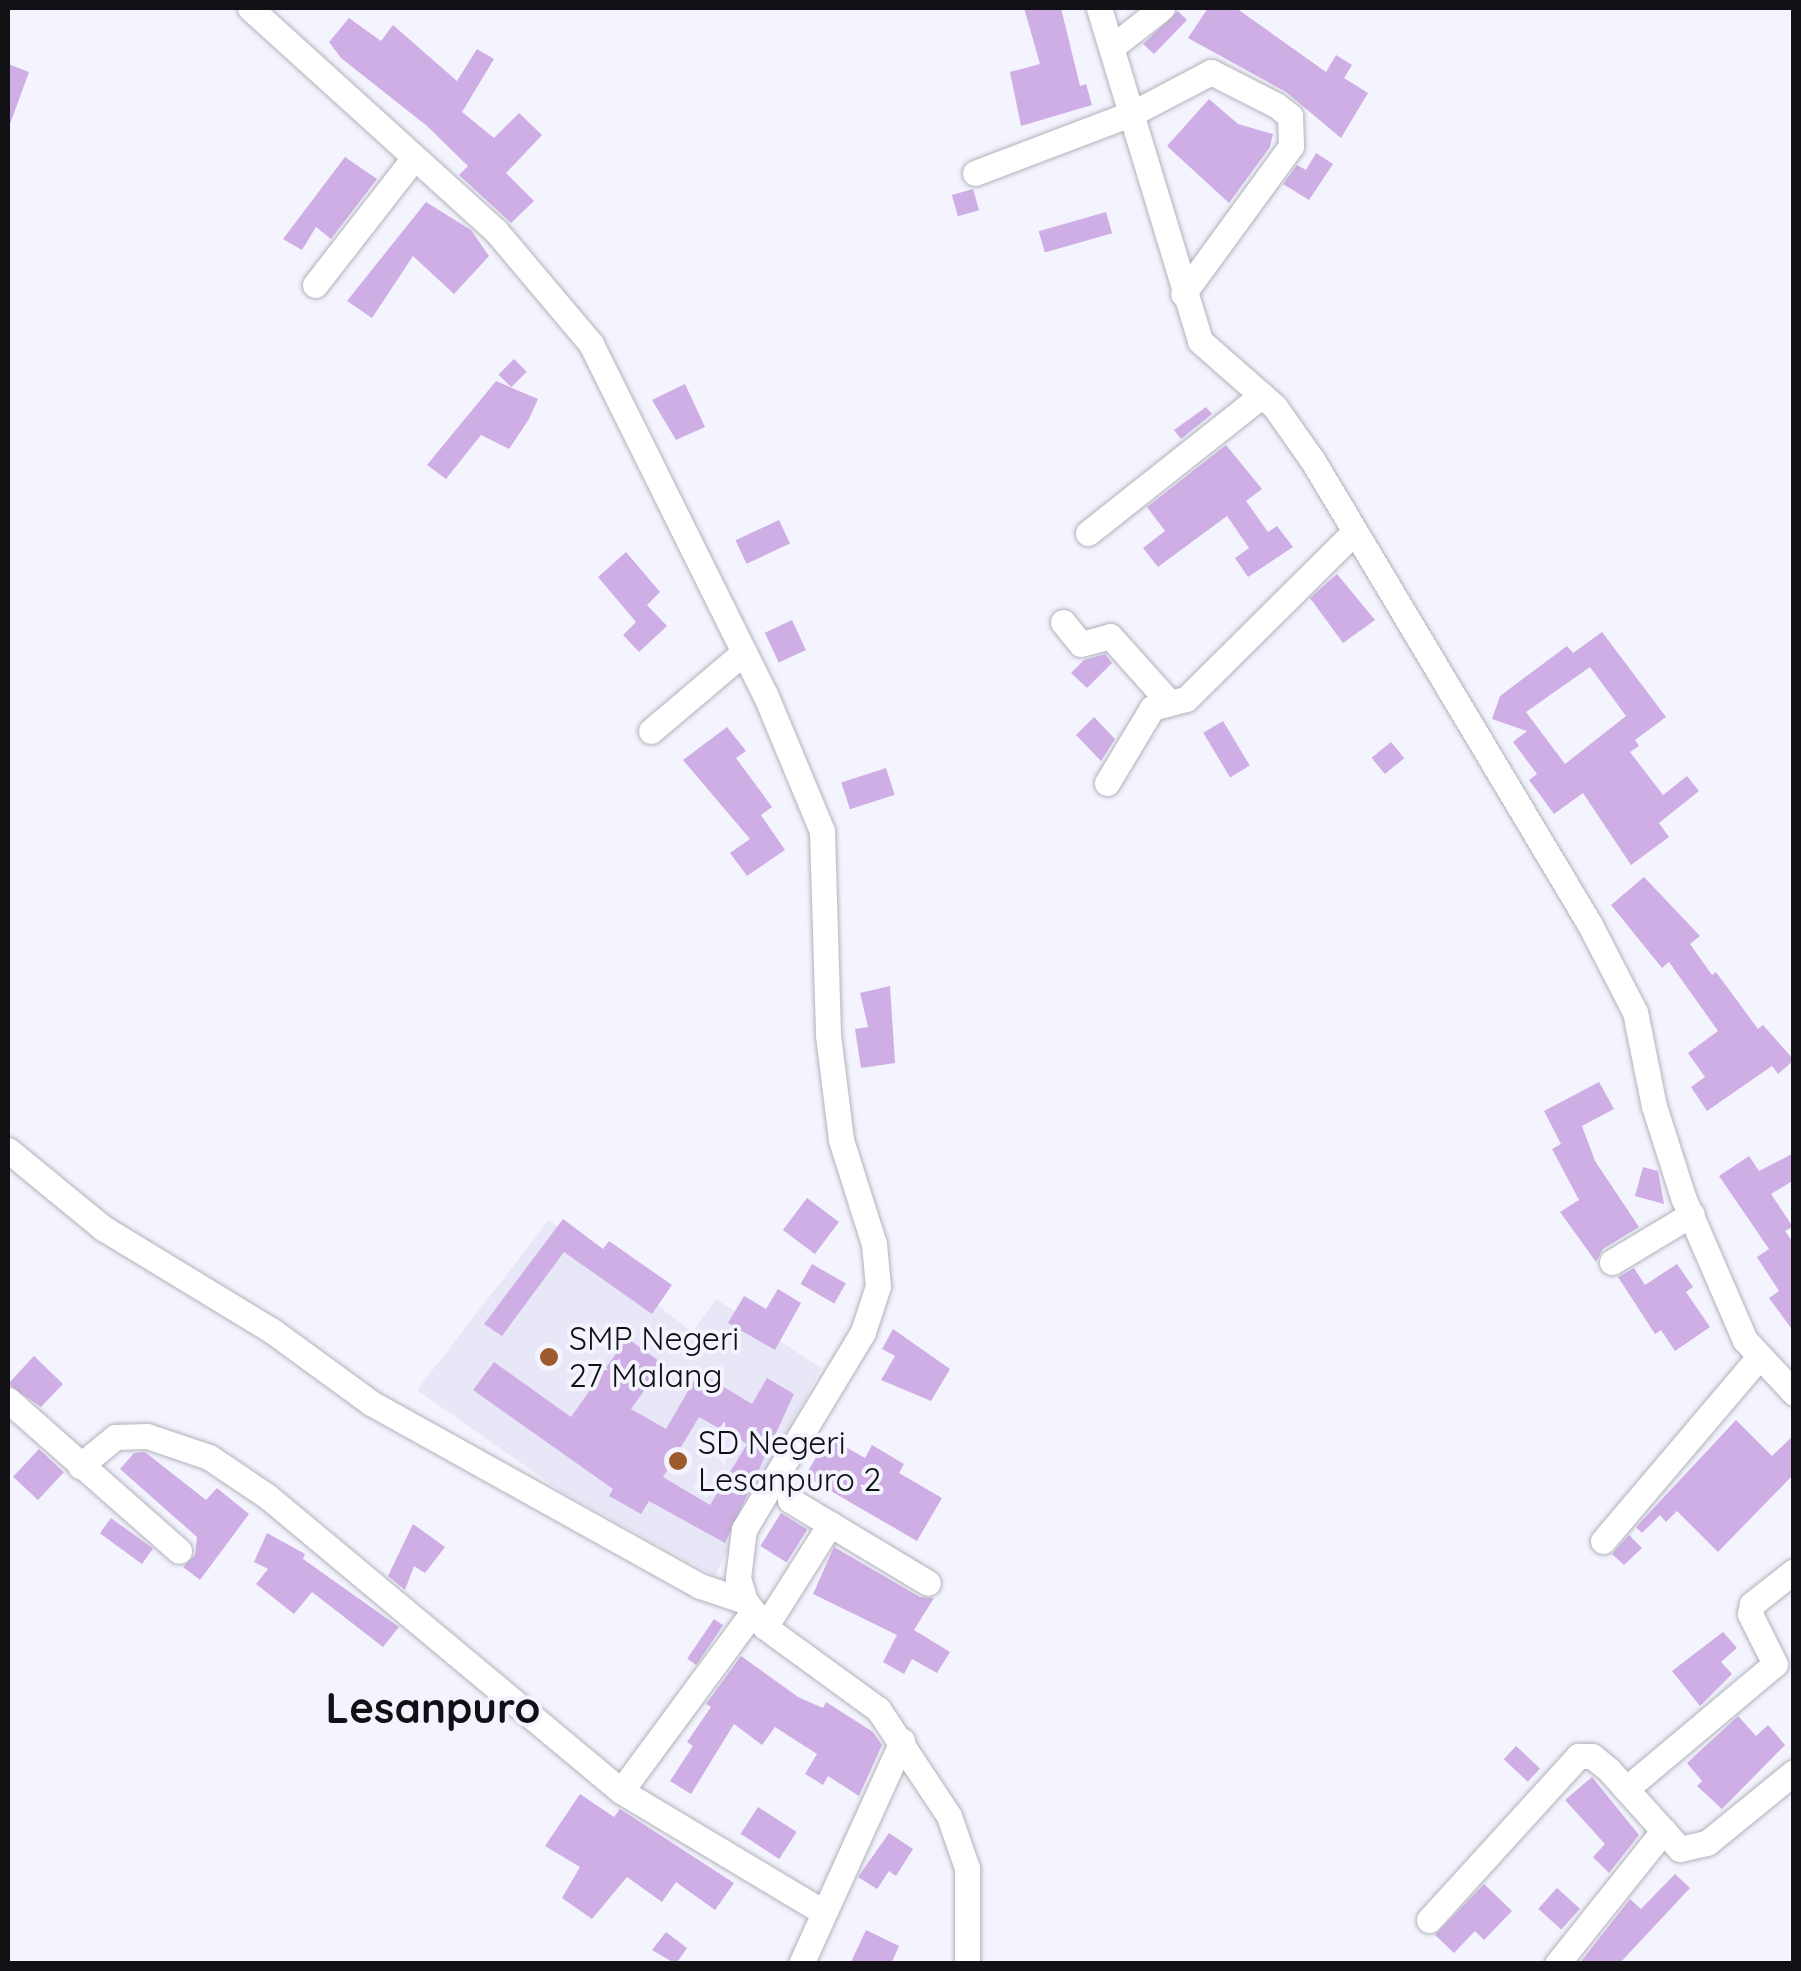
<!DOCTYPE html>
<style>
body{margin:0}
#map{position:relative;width:1801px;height:1971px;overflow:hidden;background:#f4f4fe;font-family:Quicksand,sans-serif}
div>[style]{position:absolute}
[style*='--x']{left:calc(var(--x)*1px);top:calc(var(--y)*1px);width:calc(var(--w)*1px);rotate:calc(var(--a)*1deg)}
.built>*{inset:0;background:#e7e7f7}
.building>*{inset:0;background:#ceaee5;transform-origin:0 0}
.roads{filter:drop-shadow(0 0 2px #b2b2bc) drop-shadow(0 0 2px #b2b2bc)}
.minor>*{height:25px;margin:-12.5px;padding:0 12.5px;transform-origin:12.5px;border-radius:12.5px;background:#fff}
.dots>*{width:28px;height:28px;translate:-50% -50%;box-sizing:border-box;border:5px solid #f4f4fe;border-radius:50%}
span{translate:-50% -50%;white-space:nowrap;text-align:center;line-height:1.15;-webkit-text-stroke:8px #f4f4fe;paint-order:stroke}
.poi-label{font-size:32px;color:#111115}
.left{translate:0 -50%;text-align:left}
.district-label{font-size:42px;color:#111115;font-weight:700}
.frame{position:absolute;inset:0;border:10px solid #111115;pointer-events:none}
</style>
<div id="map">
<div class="built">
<div style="clip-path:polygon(549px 1220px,692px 1332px,716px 1299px,821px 1368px,715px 1576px,562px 1492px,417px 1390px)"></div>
</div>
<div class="building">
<div style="clip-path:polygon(1024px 8px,1061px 8px,1080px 86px,1086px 84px,1092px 105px,1021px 126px,1010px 72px,1040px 64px)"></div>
<div style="clip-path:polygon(1208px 8px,1236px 8px,1326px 72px,1336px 55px,1352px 65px,1344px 78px,1368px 93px,1341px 138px,1286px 92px,1188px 38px)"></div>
<div style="clip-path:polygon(1178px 11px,1187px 20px,1154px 54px,1143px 44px)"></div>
<div style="clip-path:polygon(349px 18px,381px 41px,393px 25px,457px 81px,477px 49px,494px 59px,462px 112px,494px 138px,519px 113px,542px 135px,506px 173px,534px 201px,511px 223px,459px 175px,468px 166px,427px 126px,341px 58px,329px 42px)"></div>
<div style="clip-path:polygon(8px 64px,29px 72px,10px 124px,8px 124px)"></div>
<div style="clip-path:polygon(1209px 99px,1238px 124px,1273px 134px,1270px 147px,1229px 203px,1167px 146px)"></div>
<div style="clip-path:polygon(1316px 153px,1333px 164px,1309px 200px,1283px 184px,1297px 165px,1306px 170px)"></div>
<div style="clip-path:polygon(345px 157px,377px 179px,331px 239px,316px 227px,302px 250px,283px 239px)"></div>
<div style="left:973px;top:189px;width:22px;height:22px;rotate:74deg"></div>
<div style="clip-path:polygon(426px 202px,471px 230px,489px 256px,454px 294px,413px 256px,372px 318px,347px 301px)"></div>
<div style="left:1106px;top:212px;width:22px;height:70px;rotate:74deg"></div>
<div style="left:514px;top:359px;width:18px;height:22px;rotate:45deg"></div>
<div style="clip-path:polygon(496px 381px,538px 399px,529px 419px,509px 449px,481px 435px,446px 479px,427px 465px)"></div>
<div style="clip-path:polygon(685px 384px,705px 427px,676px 440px,652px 400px)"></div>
<div style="clip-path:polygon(1206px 407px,1212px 414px,1181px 439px,1174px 430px)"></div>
<div style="clip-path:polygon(1226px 445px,1262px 489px,1246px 501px,1268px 532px,1277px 526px,1293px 547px,1248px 577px,1235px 558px,1249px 548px,1227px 516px,1158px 567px,1143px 548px,1165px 531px,1147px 507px)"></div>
<div style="left:779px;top:520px;width:26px;height:48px;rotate:65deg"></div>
<div style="clip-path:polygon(626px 552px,660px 592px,647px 605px,667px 626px,639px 652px,623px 635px,636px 622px,598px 577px)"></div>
<div style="clip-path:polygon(1337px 574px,1375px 620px,1343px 643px,1310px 598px)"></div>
<div style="left:792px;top:620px;width:33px;height:30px;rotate:65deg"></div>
<div style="clip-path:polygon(evenodd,1602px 632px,1666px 717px,1635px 740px,1639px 746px,1630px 752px,1663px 795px,1687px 776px,1699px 791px,1659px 823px,1669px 837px,1631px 865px,1583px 793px,1554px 814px,1529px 780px,1537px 774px,1513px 742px,1527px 731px,1492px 719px,1500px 696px,1567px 646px,1573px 653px,1602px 632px,1590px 667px,1626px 716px,1565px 764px,1526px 712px,1590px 667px)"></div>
<div style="clip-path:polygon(1105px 654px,1112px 663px,1087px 688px,1071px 673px,1084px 660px)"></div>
<div style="clip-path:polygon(1094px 717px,1115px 739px,1101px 761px,1076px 735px)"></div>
<div style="left:1223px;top:721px;width:52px;height:23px;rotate:59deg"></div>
<div style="clip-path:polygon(727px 727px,746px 751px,736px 758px,772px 807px,761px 815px,785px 850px,747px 876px,730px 853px,750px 839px,683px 760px)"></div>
<div style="left:1391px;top:742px;width:21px;height:25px;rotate:51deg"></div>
<div style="left:886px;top:768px;width:28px;height:47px;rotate:72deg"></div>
<div style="clip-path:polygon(1644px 877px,1700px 936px,1690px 944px,1712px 975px,1716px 972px,1758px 1029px,1763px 1025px,1794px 1060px,1778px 1074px,1772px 1066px,1707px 1111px,1691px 1087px,1705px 1077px,1688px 1053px,1718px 1031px,1669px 962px,1662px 968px,1611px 905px)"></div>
<div style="clip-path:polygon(890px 986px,895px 1063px,861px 1068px,855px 1029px,868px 1027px,860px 993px)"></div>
<div style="clip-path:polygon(1599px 1082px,1614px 1109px,1582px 1126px,1595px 1161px,1639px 1227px,1603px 1249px,1596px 1262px,1560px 1212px,1579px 1200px,1552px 1149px,1561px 1144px,1544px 1111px)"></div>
<div style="clip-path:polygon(1794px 1153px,1794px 1180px,1771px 1194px,1793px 1227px,1785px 1231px,1794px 1244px,1794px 1332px,1769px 1298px,1779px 1291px,1757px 1257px,1769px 1249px,1719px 1176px,1749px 1156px,1759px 1171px)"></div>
<div style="clip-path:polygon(1643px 1167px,1658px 1171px,1664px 1204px,1635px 1196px)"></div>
<div style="left:807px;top:1198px;width:40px;height:40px;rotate:37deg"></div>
<div style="clip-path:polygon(563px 1219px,603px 1249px,609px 1241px,672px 1285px,652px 1314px,564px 1252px,502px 1336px,484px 1324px)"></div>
<div style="left:812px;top:1264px;width:39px;height:23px;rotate:30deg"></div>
<div style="clip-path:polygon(1677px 1264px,1693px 1287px,1686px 1292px,1710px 1327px,1675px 1351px,1661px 1330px,1655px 1334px,1618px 1277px,1634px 1268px,1645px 1285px)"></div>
<div style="clip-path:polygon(778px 1289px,801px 1303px,775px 1350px,728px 1323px,744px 1296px,766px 1309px)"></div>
<div style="clip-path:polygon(893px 1329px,950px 1369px,931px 1401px,881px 1380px,895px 1356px,882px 1349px)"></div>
<div style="clip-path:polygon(evenodd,627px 1338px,663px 1364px,631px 1409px,666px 1429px,699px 1372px,752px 1404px,767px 1378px,794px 1394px,725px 1543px,649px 1501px,641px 1514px,609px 1496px,613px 1489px,473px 1390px,494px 1362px,571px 1417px,627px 1338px,699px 1417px,747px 1444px,710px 1505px,663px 1477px,699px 1417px)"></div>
<div style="clip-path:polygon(34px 1356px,63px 1384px,41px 1407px,8px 1384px)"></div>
<div style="clip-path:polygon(1736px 1420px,1772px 1456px,1794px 1435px,1794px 1474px,1718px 1552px,1677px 1511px,1666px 1522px,1660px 1515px,1642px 1533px,1636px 1527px)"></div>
<div style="clip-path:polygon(828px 1437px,865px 1458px,872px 1445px,904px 1464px,899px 1473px,942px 1498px,917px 1541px,805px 1476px)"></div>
<div style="left:39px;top:1449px;width:34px;height:38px;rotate:43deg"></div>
<div style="clip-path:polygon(145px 1452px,206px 1500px,217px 1488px,249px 1514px,200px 1580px,183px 1567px,195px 1555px,197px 1537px,120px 1469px,134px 1453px)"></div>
<div style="left:781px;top:1513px;width:31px;height:39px;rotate:32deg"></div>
<div style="left:111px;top:1518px;width:52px;height:19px;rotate:36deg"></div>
<div style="clip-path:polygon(413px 1524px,445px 1547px,425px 1573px,414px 1566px,405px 1590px,388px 1576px)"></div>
<div style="clip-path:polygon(267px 1533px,305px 1554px,303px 1559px,399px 1627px,383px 1647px,312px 1592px,294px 1614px,256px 1584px,268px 1569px,254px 1562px)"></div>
<div style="clip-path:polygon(1629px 1535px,1642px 1548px,1624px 1565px,1612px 1554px)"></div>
<div style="clip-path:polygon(834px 1547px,920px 1597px,934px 1598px,914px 1630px,950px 1652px,937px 1673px,912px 1659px,904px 1674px,883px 1662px,897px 1635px,813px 1594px)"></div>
<div style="left:714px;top:1619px;width:11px;height:48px;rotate:34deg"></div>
<div style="clip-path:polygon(1723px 1632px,1737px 1648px,1721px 1662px,1732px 1674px,1700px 1706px,1672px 1671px)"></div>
<div style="clip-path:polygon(741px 1656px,798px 1697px,823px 1708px,826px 1702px,873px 1732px,882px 1745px,859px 1796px,828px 1776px,823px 1785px,805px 1774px,817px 1754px,775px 1727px,762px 1745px,734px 1724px,691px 1794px,670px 1781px,693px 1746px,687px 1742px,711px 1707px,706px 1704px)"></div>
<div style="clip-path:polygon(1738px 1716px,1756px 1736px,1768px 1725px,1785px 1745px,1722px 1809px,1697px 1786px,1702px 1781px,1687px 1763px)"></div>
<div style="left:1516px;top:1746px;width:33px;height:18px;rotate:43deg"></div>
<div style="clip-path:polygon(1592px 1777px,1639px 1835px,1609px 1873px,1593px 1857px,1605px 1844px,1565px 1800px)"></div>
<div style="clip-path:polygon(580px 1794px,614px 1817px,620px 1809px,734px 1883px,715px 1910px,676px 1882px,662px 1902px,627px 1877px,592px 1919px,562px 1898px,580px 1867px,545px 1846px)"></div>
<div style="left:758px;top:1807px;width:46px;height:32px;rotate:33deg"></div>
<div style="clip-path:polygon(889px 1833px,913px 1849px,896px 1876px,889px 1871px,877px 1889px,858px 1877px)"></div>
<div style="clip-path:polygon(1675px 1874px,1690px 1888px,1619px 1964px,1579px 1964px,1630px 1899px,1641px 1909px)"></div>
<div style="clip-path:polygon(1484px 1884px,1512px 1911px,1484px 1940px,1475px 1931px,1454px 1953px,1435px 1935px)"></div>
<div style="left:1557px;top:1888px;width:31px;height:28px;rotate:42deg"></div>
<div style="clip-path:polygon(866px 1930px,899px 1946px,891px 1964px,850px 1964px)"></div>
<div style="clip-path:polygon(666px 1932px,687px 1948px,676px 1964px,652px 1950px)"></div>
</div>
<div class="roads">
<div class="minor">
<div style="--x:250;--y:8;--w:332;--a:42.2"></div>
<div style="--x:496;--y:231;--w:148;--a:49.9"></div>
<div style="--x:591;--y:344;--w:391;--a:63.6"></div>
<div style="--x:765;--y:694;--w:148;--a:67.4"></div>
<div style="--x:822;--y:831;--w:204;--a:88.3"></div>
<div style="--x:828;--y:1035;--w:106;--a:82.9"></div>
<div style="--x:841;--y:1140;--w:109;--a:72.4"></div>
<div style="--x:874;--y:1244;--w:42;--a:84.6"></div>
<div style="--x:878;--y:1286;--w:48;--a:108.1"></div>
<div style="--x:863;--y:1332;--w:230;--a:121.1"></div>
<div style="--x:744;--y:1529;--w:49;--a:97"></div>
<div style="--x:738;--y:1578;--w:24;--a:73"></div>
<div style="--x:745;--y:1601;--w:33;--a:52"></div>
<div style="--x:765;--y:1627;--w:140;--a:36"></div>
<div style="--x:878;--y:1709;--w:128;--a:56.4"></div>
<div style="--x:949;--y:1816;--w:55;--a:70.9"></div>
<div style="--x:967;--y:1868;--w:96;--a:90"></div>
<div style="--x:1099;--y:8;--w:348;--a:73.1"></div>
<div style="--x:1200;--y:341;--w:100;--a:41.3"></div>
<div style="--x:1275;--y:407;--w:66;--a:54.9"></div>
<div style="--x:1313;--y:461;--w:538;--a:59.15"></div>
<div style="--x:1589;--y:923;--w:100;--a:62.7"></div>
<div style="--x:1635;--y:1012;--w:96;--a:78.6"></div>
<div style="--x:1654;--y:1106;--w:96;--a:72.3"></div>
<div style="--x:1683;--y:1197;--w:156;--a:66.6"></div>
<div style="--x:1745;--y:1340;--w:72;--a:47.2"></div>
<div style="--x:1112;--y:47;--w:63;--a:-38"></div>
<div style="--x:975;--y:173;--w:169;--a:-20.8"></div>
<div style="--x:1133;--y:113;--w:88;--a:-27.7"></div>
<div style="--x:1211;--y:72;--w:73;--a:26.9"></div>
<div style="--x:1276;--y:105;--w:18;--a:38"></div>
<div style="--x:1290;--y:116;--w:30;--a:88"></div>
<div style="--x:1291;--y:146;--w:183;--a:126.1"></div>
<div style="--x:315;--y:285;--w:160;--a:-52.1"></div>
<div style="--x:1088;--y:533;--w:222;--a:-38.4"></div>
<div style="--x:1063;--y:622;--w:28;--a:51"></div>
<div style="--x:1081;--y:644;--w:30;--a:-15"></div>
<div style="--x:1110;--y:636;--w:89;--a:48.2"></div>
<div style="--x:651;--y:731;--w:122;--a:-40.3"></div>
<div style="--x:1107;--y:783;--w:87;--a:-59"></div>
<div style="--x:1152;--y:708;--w:35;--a:-15"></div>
<div style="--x:1186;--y:699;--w:235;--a:-44.8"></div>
<div style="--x:8;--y:1150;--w:123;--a:39.4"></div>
<div style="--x:103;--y:1228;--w:197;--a:31.3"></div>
<div style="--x:271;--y:1330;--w:124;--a:36.1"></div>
<div style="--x:371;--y:1403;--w:376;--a:29.1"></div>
<div style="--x:700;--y:1586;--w:47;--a:18.4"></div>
<div style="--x:1612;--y:1262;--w:93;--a:-31"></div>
<div style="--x:8;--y:1400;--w:228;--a:41.4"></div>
<div style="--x:80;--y:1466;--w:45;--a:-39.6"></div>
<div style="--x:115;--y:1437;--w:32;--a:-2"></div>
<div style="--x:147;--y:1436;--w:65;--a:18.7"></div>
<div style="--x:209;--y:1457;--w:70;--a:33.9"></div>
<div style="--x:267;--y:1496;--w:461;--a:39.8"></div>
<div style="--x:621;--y:1791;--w:235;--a:30.9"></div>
<div style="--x:790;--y:1500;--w:47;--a:31"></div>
<div style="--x:1603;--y:1541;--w:240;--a:-49.7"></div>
<div style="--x:765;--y:1627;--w:122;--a:-57.7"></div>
<div style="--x:830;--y:1524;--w:114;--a:31"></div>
<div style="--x:1626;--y:1789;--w:194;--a:-40"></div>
<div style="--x:1775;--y:1664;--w:56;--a:-116.6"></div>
<div style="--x:1750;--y:1614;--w:10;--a:-79"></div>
<div style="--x:1752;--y:1604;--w:53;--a:-38.2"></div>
<div style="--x:621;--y:1791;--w:221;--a:-53.6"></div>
<div style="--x:1429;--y:1920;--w:222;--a:-47.7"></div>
<div style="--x:1578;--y:1756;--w:14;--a:0"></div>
<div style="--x:1592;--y:1756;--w:22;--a:39"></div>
<div style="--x:1609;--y:1770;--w:106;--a:48.1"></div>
<div style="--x:1680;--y:1849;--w:28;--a:-13"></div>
<div style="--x:1707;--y:1843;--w:112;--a:-39.2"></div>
<div style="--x:801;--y:1964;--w:245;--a:-65.6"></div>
<div style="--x:1557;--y:1964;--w:171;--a:-51.4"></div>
</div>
</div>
<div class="dots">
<div style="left:549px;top:1357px;background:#9e5a2d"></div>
<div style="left:678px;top:1461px;background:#9e5a2d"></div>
</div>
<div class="poi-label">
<span class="left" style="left:569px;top:1357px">SMP Negeri<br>27 Malang</span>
<span class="left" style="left:698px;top:1461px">SD Negeri<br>Lesanpuro 2</span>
</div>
<div class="district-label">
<span style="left:433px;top:1708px">Lesanpuro</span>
</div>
<div class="frame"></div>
</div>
